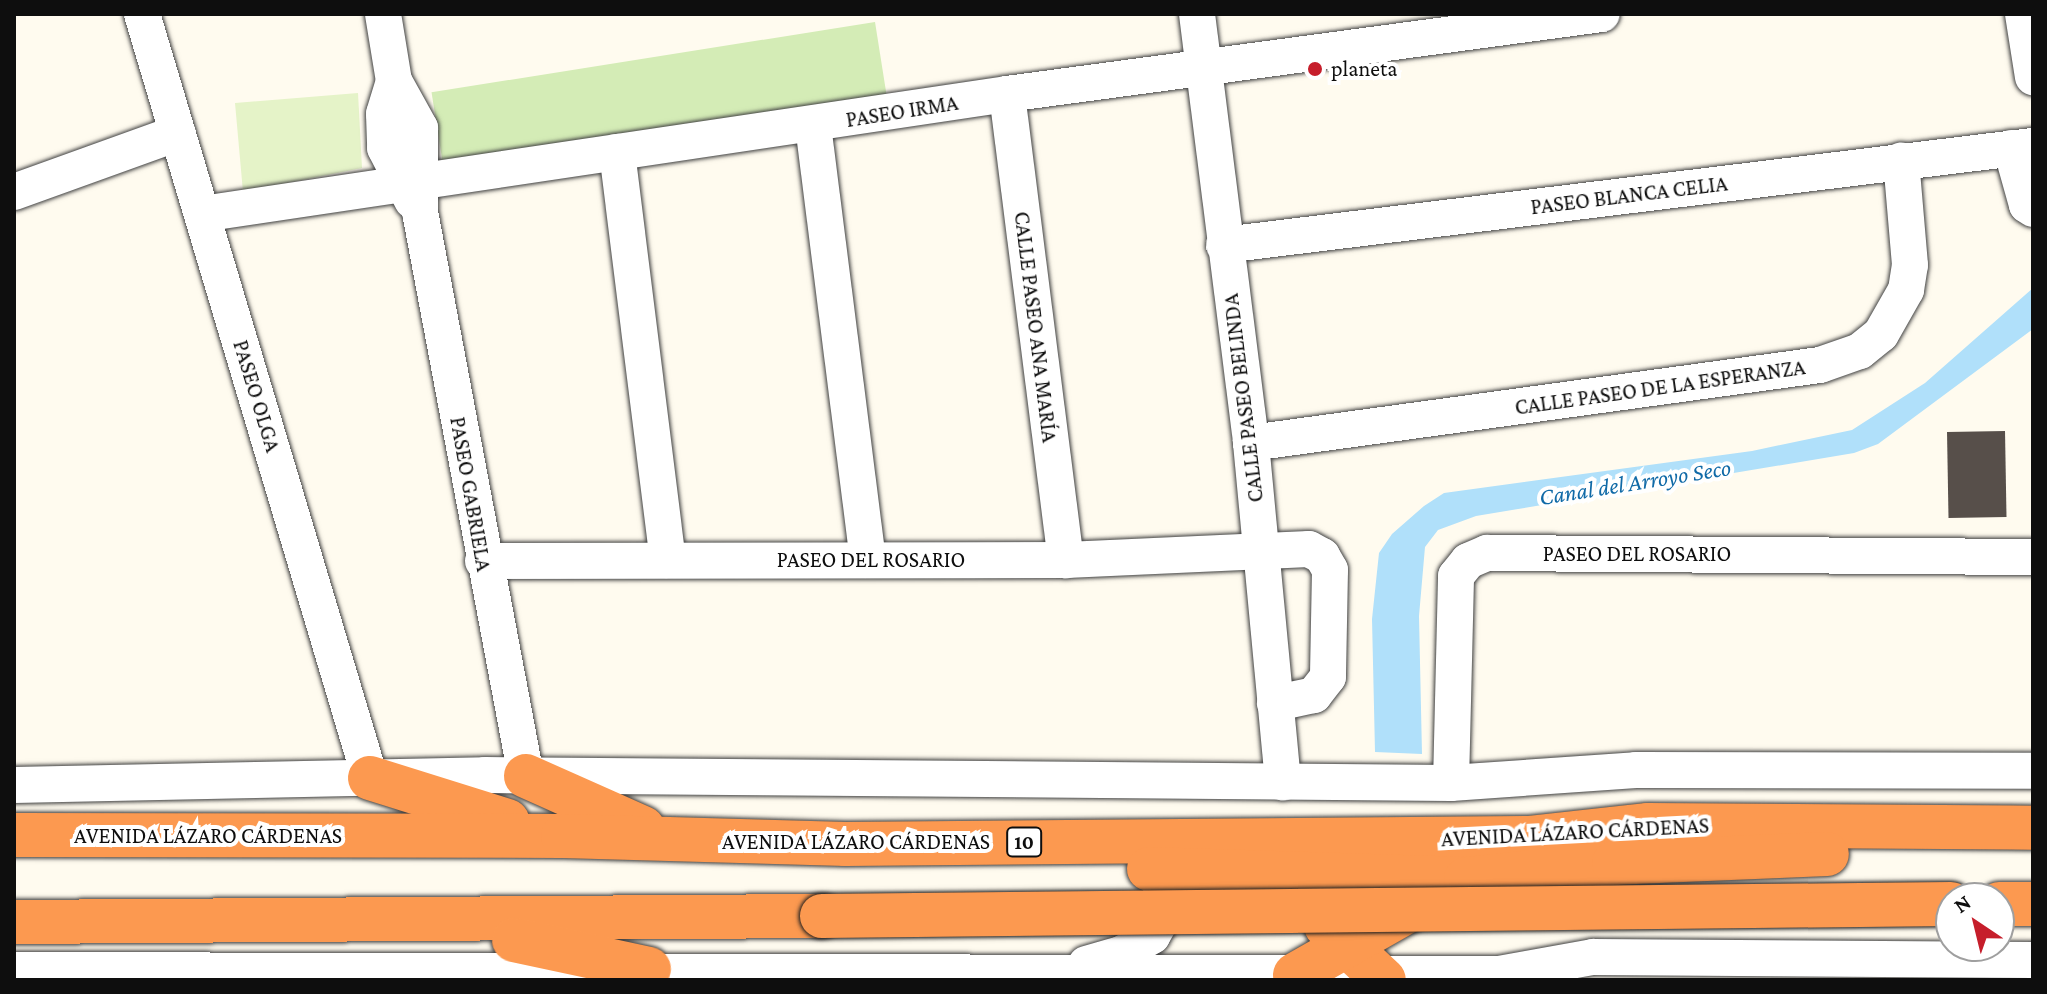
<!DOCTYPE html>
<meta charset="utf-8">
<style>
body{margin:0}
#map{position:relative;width:2047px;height:994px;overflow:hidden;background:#fffbef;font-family:"Crimson Pro",serif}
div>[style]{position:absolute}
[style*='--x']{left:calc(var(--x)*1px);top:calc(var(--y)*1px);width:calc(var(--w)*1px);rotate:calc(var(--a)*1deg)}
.green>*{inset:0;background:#d4ecb6;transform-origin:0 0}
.pitch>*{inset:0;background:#e5f3c8}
.water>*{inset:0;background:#b0e0fa}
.building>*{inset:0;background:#574f4a;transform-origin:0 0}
.roads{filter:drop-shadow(0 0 2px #414141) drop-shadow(0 0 2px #414141)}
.minor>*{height:36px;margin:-18px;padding:0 18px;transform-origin:18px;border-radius:18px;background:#fff}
.highway>*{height:44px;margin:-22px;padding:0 22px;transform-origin:22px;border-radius:22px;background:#fc9950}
.bridges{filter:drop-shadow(0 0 2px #1f1f1f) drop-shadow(0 0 2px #1f1f1f)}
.highway-bridge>*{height:44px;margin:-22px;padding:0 22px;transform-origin:22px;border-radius:22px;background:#fc9950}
.dots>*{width:22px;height:22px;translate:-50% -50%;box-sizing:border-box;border:4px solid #fff;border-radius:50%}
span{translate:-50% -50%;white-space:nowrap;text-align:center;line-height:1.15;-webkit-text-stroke:8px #fff;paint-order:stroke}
.shield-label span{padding:2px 6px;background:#fff;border:2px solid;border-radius:6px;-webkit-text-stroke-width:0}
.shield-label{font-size:20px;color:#0e0e0e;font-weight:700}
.poi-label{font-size:22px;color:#0e0e0e}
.left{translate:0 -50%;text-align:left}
.street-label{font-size:22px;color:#0e0e0e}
.water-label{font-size:24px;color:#106aa7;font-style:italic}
.frame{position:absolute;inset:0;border:16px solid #0e0e0e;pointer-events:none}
.north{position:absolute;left:1935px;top:882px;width:80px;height:80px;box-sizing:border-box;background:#fff;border:2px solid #9f9f9f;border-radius:50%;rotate:325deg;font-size:22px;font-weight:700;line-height:32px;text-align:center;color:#0e0e0e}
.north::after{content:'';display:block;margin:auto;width:28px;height:36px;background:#c61e2b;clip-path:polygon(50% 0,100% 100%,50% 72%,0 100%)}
</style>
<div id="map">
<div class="green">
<div style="left:875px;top:22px;width:78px;height:449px;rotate:81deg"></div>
</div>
<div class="pitch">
<div style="clip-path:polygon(358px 93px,362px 168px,243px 192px,235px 103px)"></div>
</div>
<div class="water">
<div style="clip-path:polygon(2033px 288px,2033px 329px,1878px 444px,1854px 453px,1476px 516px,1438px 530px,1425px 547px,1419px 616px,1422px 754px,1375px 752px,1372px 619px,1379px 553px,1392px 534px,1424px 506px,1444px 493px,1752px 451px,1852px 430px,1925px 383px)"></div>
</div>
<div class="building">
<div style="left:2005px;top:431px;width:86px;height:58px;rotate:89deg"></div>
</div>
<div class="roads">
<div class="minor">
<div style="--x:142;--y:14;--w:797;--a:73.38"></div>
<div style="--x:383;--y:14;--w:68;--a:80.7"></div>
<div style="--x:394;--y:81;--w:34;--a:107"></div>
<div style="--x:384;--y:114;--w:34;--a:88"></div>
<div style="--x:385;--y:148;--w:59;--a:62.6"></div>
<div style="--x:1197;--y:14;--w:432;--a:82.8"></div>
<div style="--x:1251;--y:443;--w:341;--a:84.6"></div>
<div style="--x:2023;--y:14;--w:64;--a:81"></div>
<div style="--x:394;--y:81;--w:54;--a:61"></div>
<div style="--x:420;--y:128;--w:84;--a:90"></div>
<div style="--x:420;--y:212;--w:574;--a:79.36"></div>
<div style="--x:1007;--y:94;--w:470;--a:82.8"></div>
<div style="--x:813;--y:125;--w:438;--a:82.8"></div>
<div style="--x:2011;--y:148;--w:59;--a:74.3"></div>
<div style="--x:2027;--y:205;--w:7;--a:34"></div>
<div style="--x:617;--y:152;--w:411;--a:82.9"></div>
<div style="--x:14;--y:192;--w:174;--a:-19.8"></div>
<div style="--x:202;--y:214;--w:814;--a:-8.48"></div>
<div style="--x:1007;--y:94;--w:600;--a:-7.66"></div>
<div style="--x:1224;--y:245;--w:815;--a:-6.98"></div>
<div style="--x:1251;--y:443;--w:574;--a:-7.81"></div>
<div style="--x:1820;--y:365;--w:42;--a:-19.3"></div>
<div style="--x:1860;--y:351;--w:27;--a:-39"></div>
<div style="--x:1881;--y:334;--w:51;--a:-60.4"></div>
<div style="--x:1906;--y:290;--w:25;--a:-81"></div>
<div style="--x:1910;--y:265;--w:105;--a:-94.9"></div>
<div style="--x:483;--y:561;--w:583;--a:-0.1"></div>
<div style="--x:1066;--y:560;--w:243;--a:-2.6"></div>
<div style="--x:1309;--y:549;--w:15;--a:28"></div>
<div style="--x:1322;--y:556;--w:16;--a:60"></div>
<div style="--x:1330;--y:570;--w:107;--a:91.1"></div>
<div style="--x:1328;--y:677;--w:23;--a:128"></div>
<div style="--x:1314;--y:695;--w:40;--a:168"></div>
<div style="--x:1451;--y:783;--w:207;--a:-88.6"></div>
<div style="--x:1456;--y:576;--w:19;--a:-51"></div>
<div style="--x:1468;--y:561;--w:21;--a:-23"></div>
<div style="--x:1487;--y:553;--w:546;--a:0.42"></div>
<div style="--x:14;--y:785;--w:471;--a:-1.2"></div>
<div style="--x:485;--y:775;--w:966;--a:0.47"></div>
<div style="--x:1451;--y:783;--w:185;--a:-4"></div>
<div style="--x:1636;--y:770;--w:397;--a:0.1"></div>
<div style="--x:1086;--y:964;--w:36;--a:-16"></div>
<div style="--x:1121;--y:954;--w:36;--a:-30"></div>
<div style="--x:1152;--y:936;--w:22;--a:-60"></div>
<div style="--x:1163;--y:917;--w:26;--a:-94"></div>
<div style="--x:14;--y:970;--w:1485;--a:0.15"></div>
<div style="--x:1499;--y:974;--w:96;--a:-10.3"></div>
<div style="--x:1593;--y:957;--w:440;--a:0.4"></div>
</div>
<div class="highway">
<div style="--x:526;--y:776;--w:128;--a:24"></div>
<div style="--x:370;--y:778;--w:144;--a:17.4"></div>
<div style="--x:14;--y:835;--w:549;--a:0.1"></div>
<div style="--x:563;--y:836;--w:283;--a:1.6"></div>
<div style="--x:846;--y:844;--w:682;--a:-0.5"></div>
<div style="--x:1528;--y:838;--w:121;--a:-6.2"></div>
<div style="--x:1648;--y:825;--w:385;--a:0.4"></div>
<div style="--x:1149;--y:869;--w:317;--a:1.8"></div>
<div style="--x:1466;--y:879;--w:149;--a:-6.2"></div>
<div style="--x:1614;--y:863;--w:213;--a:-2.4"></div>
<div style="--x:1999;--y:904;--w:34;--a:0"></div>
<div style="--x:14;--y:922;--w:808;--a:-0.43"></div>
<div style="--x:1326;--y:926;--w:79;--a:43"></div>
<div style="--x:514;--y:940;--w:138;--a:12.1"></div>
<div style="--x:1295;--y:975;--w:146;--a:-29.6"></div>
</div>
</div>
<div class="bridges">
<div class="highway-bridge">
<div style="--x:822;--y:916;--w:1129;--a:-0.61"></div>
</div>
</div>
<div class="dots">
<div style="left:1315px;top:69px;background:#c61e2b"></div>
</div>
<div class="shield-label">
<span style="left:1024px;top:842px">10</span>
</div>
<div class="poi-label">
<span class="left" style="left:1331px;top:69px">planeta</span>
</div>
<div class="street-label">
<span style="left:902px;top:111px;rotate:-9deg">PASEO IRMA</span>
<span style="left:1629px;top:195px;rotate:-7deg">PASEO BLANCA CELIA</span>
<span style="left:1036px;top:327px;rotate:83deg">CALLE PASEO ANA MARÍA</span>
<span style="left:1660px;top:387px;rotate:-8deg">CALLE PASEO DE LA ESPERANZA</span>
<span style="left:257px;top:396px;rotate:73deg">PASEO OLGA</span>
<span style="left:1243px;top:398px;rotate:-97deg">CALLE PASEO BELINDA</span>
<span style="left:471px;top:494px;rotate:80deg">PASEO GABRIELA</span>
<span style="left:1637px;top:554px">PASEO DEL ROSARIO</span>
<span style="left:871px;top:560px">PASEO DEL ROSARIO</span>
<span style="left:1575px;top:832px;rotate:-3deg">AVENIDA LÁZARO CÁRDENAS</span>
<span style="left:208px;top:836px">AVENIDA LÁZARO CÁRDENAS</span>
<span style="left:856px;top:842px">AVENIDA LÁZARO CÁRDENAS</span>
</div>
<div class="water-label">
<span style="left:1635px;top:482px;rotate:-9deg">Canal del Arroyo Seco</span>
</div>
<div class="frame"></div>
<div class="north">N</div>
</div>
